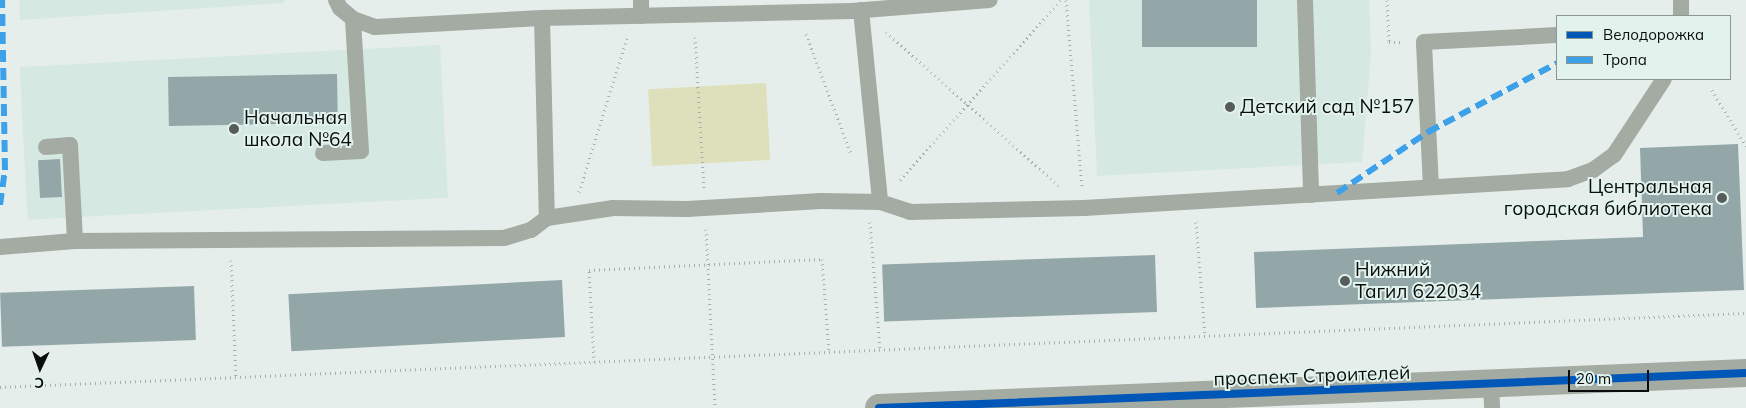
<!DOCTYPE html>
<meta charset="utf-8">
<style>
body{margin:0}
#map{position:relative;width:1746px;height:408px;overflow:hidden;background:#e6eeec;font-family:Mulish,sans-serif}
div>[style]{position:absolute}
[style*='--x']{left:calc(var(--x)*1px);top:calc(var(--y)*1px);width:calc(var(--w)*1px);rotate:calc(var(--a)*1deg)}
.built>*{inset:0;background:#d6e8e2;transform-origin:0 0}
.green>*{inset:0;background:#dde0ba;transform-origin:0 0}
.building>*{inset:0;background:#94a7a8;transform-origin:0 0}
.path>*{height:3px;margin-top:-1.5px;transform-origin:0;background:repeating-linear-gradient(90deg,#a8aeab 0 1px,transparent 0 5px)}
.service>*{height:16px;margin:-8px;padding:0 8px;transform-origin:8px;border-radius:8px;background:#a3aba3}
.tertiary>*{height:28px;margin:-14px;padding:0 14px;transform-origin:14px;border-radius:14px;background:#a3aba3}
.quiet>*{height:6px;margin-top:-3px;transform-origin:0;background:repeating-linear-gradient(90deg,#3ca1e9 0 12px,transparent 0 18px)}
.cycleway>*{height:8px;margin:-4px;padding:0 4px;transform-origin:4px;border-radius:4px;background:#0057b8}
.dots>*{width:14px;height:14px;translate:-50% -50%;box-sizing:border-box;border:2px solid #e2f2ed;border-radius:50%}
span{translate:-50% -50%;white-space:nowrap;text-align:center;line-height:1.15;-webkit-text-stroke:4px #e2f2ed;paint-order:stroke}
.poi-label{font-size:19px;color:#090e0c}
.left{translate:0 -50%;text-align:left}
.right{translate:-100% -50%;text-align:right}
.street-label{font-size:19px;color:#090e0c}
.legend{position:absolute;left:1556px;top:15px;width:175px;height:65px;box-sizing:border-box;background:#e2f2ed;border:1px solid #8b9793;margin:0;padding:6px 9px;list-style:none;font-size:15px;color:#090e0c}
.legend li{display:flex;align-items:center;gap:10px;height:25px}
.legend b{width:25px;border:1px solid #8b9793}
.north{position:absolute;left:15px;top:343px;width:50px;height:50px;-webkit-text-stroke:4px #e2f2ed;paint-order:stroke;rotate:183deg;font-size:14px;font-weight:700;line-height:20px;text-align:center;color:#090e0c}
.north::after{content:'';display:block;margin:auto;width:18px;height:22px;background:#090e0c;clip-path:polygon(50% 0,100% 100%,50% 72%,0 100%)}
.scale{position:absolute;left:1568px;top:370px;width:81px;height:22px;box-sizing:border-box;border:2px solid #090e0c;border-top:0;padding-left:6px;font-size:15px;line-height:18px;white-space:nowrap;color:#090e0c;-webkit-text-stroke:4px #e2f2ed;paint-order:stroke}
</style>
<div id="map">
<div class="built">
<div style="clip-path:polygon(19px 0,284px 0,284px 3px,20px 20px)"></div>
<div style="clip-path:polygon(1089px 0,1369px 0,1371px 52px,1362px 162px,1097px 176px)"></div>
<div style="left:440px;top:45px;width:153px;height:421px;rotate:87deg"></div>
</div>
<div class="green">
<div style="left:766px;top:83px;width:77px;height:118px;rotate:87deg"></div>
</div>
<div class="building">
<div style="left:1142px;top:0;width:115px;height:47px"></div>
<div style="left:337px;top:74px;width:49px;height:169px;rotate:89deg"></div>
<div style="clip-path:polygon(1738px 144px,1744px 290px,1256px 308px,1254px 252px,1643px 237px,1640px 148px)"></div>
<div style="left:60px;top:159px;width:38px;height:22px;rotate:87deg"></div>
<div style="left:1155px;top:255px;width:57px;height:273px;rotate:88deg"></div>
<div style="left:562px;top:280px;width:57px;height:274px;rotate:87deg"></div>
<div style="left:194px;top:286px;width:54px;height:194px;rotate:88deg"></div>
</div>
<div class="path">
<div style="--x:1066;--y:0;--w:187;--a:85.1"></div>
<div style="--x:1387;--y:0;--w:42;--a:87.3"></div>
<div style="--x:1389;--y:42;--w:14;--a:0"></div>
<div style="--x:886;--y:32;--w:232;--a:41.7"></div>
<div style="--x:806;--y:34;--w:128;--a:69.4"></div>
<div style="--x:695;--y:37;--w:151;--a:86.6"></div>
<div style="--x:1712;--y:90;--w:66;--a:58.7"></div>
<div style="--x:900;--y:180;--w:241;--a:-48.2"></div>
<div style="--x:579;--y:192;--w:161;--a:-72.7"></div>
<div style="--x:870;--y:222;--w:128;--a:85.5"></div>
<div style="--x:1196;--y:222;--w:114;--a:85.5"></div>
<div style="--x:706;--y:229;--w:179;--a:87.1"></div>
<div style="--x:231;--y:260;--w:117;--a:87.6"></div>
<div style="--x:594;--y:362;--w:92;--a:-93.1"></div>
<div style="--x:589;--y:270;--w:233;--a:-2.7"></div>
<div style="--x:822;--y:259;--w:93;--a:85.7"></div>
<div style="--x:0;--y:387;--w:1748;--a:-2.43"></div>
</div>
<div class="service">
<div style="--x:336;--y:0;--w:9;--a:63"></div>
<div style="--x:340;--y:8;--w:17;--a:40"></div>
<div style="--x:353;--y:19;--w:23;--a:20"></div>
<div style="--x:375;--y:27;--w:167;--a:-3.1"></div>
<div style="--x:542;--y:18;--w:310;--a:-1.3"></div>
<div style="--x:852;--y:11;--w:138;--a:-4.6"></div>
<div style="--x:641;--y:0;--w:16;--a:90"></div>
<div style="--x:1305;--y:0;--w:195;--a:88.2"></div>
<div style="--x:1681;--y:0;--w:16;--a:90"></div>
<div style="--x:861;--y:10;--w:193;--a:84.3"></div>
<div style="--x:542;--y:18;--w:200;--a:88.6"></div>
<div style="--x:46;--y:147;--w:24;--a:-5"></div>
<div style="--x:70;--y:145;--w:96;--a:87"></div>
<div style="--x:323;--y:153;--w:38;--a:-3"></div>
<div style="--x:361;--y:151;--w:132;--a:-93.5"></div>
<div style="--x:1431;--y:187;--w:145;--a:-92.8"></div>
<div style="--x:1424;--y:42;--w:133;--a:-3"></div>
<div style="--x:0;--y:247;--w:75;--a:-4.6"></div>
<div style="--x:75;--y:241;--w:429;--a:-0.4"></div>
<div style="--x:504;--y:238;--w:28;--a:-17"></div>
<div style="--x:531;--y:230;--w:20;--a:-37"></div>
<div style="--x:547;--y:218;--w:67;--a:-8.6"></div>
<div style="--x:613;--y:208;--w:74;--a:0.8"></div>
<div style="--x:687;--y:209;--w:134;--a:-3.4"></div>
<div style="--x:821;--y:201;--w:59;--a:1"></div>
<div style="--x:880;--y:202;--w:32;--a:18"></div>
<div style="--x:910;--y:212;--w:174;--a:-1.3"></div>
<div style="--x:1084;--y:208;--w:485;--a:-3.4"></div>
<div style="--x:1568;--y:179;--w:27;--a:-20"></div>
<div style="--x:1593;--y:170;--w:26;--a:-36"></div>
<div style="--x:1614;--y:155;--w:91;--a:-56.7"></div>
<div style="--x:1491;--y:386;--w:22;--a:87"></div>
</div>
<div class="tertiary">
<div style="--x:879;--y:408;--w:868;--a:-2.31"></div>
</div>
<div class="quiet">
<div style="--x:1337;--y:193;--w:110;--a:-33.8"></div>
<div style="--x:1428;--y:132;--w:146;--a:-28.1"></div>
<div style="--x:0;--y:205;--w:35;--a:-82"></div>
<div style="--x:5;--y:170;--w:170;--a:-91"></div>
</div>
<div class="cycleway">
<div style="--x:879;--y:408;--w:868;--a:-2.31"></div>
</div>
<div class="dots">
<div style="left:1230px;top:107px;background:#565c5a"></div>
<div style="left:234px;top:129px;background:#565c5a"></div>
<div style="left:1722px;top:198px;background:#565c5a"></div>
<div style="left:1345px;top:281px;background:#565c5a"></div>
</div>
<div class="poi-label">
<span class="left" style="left:1240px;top:107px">Детский сад №157</span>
<span class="left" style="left:244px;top:129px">Начальная<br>школа №64</span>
<span class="right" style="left:1712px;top:198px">Центральная<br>городская библиотека</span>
<span class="left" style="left:1355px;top:281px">Нижний<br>Тагил 622034</span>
</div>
<div class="street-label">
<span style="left:1312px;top:376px;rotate:-2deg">проспект Строителей</span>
</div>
<ul class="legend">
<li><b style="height:6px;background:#0057b8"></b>Велодорожка</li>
<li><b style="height:6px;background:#3ca1e9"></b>Тропа</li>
</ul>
<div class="north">С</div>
<div class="scale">20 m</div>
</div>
